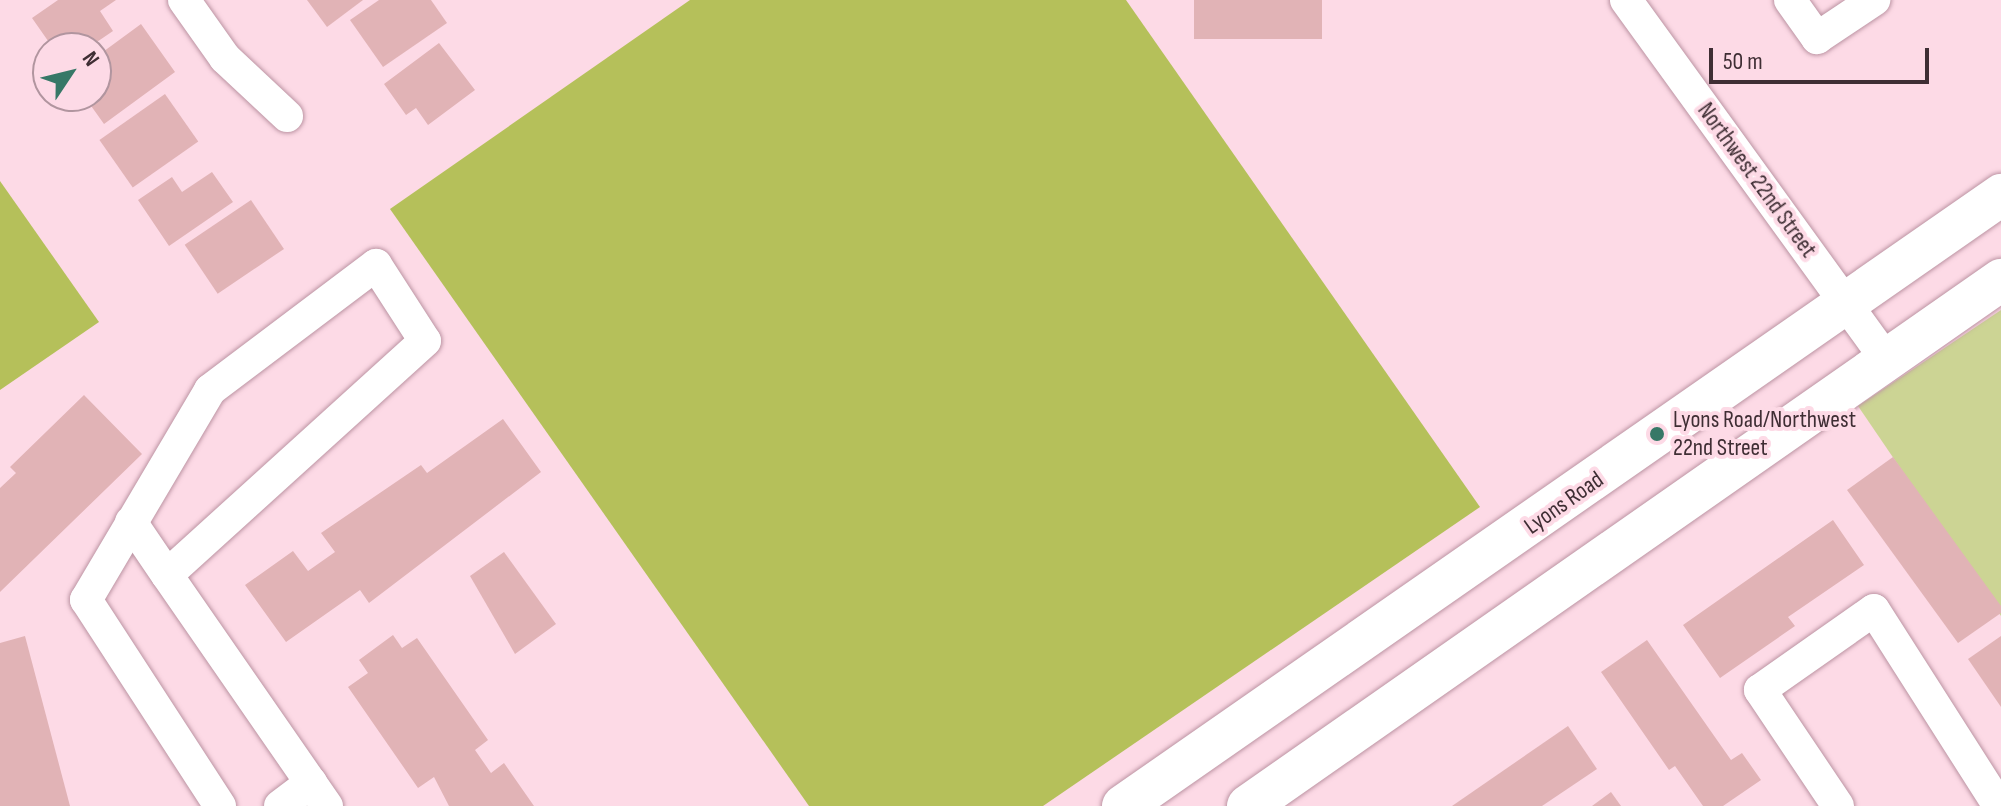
<!DOCTYPE html>
<style>
body{margin:0}
#map{position:relative;width:2001px;height:806px;overflow:hidden;background:#fddae6;font-family:"Sofia Sans Condensed",sans-serif}
div>[style]{position:absolute}
[style*='--x']{left:calc(var(--x)*1px);top:calc(var(--y)*1px);width:calc(var(--w)*1px);rotate:calc(var(--a)*1deg)}
.green>*{inset:0;background:#ccd494}
.forest>*{inset:0;background:#b5c05a}
.building>*{inset:0;background:#e1b3b6;transform-origin:0 0}
.roads{filter:drop-shadow(0 0 2px #bc94a3) drop-shadow(0 0 2px #bc94a3)}
.minor>*{height:32px;margin:-16px;padding:0 16px;transform-origin:16px;border-radius:16px;background:#fff}
.major>*{height:42px;margin:-21px;padding:0 21px;transform-origin:21px;border-radius:21px;background:#fff}
.dots>*{width:22px;height:22px;translate:-50% -50%;box-sizing:border-box;border:4px solid #fddae6;border-radius:50%}
span{translate:-50% -50%;white-space:nowrap;text-align:center;line-height:1.15;-webkit-text-stroke:8px #fddae6;paint-order:stroke}
.street-label{font-size:24px;color:#3f2e34}
.poi-label{font-size:24px;color:#3f2e34}
.left{translate:0 -50%;text-align:left}
.north{position:absolute;left:32px;top:32px;width:80px;height:80px;box-sizing:border-box;background:#fddae6;border:2px solid #b1959f;border-radius:50%;rotate:55deg;font-size:22px;font-weight:700;line-height:32px;text-align:center;color:#3f2e34}
.north::after{content:'';display:block;margin:auto;width:28px;height:36px;background:#377867;clip-path:polygon(50% 0,100% 100%,50% 72%,0 100%)}
.scale{position:absolute;left:1709px;top:48px;width:220px;height:36px;box-sizing:border-box;border:4px solid #3f2e34;border-top:0;padding-left:10px;font-size:24px;line-height:28px;white-space:nowrap;color:#3f2e34;-webkit-text-stroke:6px #fddae6;paint-order:stroke}
</style>
<div id="map">
<div class="green">
<div style="clip-path:polygon(2001px 310px,2001px 616px,1858px 406px)"></div>
</div>
<div class="forest">
<div style="clip-path:polygon(690px 0,1126px 0,1480px 507px,1043px 806px,809px 806px,390px 209px)"></div>
<div style="clip-path:polygon(0 181px,99px 322px,0 390px)"></div>
</div>
<div class="building">
<div style="clip-path:polygon(58px 0,116px 0,100px 11px,113px 31px,88px 48px,53px 48px,32px 18px)"></div>
<div style="clip-path:polygon(307px 0,363px 0,327px 27px)"></div>
<div style="clip-path:polygon(379px 0,431px 0,447px 23px,383px 67px,350px 20px)"></div>
<div style="left:1194px;top:0;width:128px;height:39px"></div>
<div style="clip-path:polygon(141px 24px,175px 72px,104px 124px,84px 96px,96px 96px,96px 57px)"></div>
<div style="clip-path:polygon(439px 43px,475px 90px,428px 125px,416px 108px,406px 115px,384px 84px)"></div>
<div style="left:165px;top:94px;width:58px;height:80px;rotate:55deg"></div>
<div style="clip-path:polygon(212px 172px,233px 202px,169px 246px,138px 200px,172px 177px,182px 192px)"></div>
<div style="left:251px;top:200px;width:59px;height:80px;rotate:56deg"></div>
<div style="clip-path:polygon(84px 395px,142px 454px,0 592px,0 488px,16px 473px,10px 467px)"></div>
<div style="clip-path:polygon(503px 419px,541px 472px,369px 603px,360px 590px,286px 642px,245px 585px,293px 551px,308px 571px,335px 552px,321px 533px,421px 465px,427px 473px)"></div>
<div style="clip-path:polygon(1893px 457px,2001px 606px,2001px 613px,1958px 643px,1847px 490px)"></div>
<div style="clip-path:polygon(1833px 520px,1864px 565px,1788px 617px,1795px 626px,1720px 678px,1683px 625px)"></div>
<div style="clip-path:polygon(504px 552px,556px 624px,515px 654px,470px 576px)"></div>
<div style="clip-path:polygon(393px 635px,402px 648px,417px 638px,488px 740px,475px 750px,491px 773px,504px 763px,534px 806px,449px 806px,434px 777px,418px 788px,348px 687px,368px 673px,359px 660px)"></div>
<div style="clip-path:polygon(25px 636px,70px 806px,0 806px,0 643px)"></div>
<div style="clip-path:polygon(2001px 636px,2001px 707px,1968px 659px)"></div>
<div style="clip-path:polygon(1647px 640px,1731px 760px,1742px 753px,1761px 780px,1723px 806px,1703px 806px,1675px 766px,1669px 770px,1601px 672px)"></div>
<div style="clip-path:polygon(1568px 726px,1597px 769px,1542px 806px,1452px 806px)"></div>
<div style="clip-path:polygon(1611px 792px,1621px 806px,1592px 806px)"></div>
</div>
<div class="roads">
<div class="minor">
<div style="--x:184;--y:0;--w:71;--a:54.7"></div>
<div style="--x:225;--y:58;--w:85;--a:43.1"></div>
<div style="--x:1626;--y:0;--w:445;--a:54.1"></div>
<div style="--x:1790;--y:0;--w:47;--a:54.6"></div>
<div style="--x:1817;--y:38;--w:69;--a:-33.7"></div>
<div style="--x:131;--y:522;--w:64;--a:55.8"></div>
<div style="--x:220;--y:806;--w:246;--a:-123"></div>
<div style="--x:86;--y:600;--w:244;--a:-59.4"></div>
<div style="--x:210;--y:390;--w:208;--a:-37"></div>
<div style="--x:376;--y:265;--w:90;--a:57.2"></div>
<div style="--x:425;--y:341;--w:348;--a:137.8"></div>
<div style="--x:167;--y:575;--w:281;--a:55.3"></div>
<div style="--x:280;--y:806;--w:39;--a:-37"></div>
<div style="--x:1838;--y:806;--w:140;--a:-123.9"></div>
<div style="--x:1760;--y:690;--w:139;--a:-35.1"></div>
<div style="--x:1874;--y:610;--w:232;--a:57.5"></div>
</div>
<div class="major">
<div style="--x:1123;--y:806;--w:1070;--a:-34.83"></div>
<div style="--x:1248;--y:806;--w:919;--a:-34.94"></div>
</div>
</div>
<div class="dots">
<div style="left:1657px;top:434px;background:#377867"></div>
</div>
<div class="street-label">
<span style="left:1757px;top:180px;rotate:54deg">Northwest 22nd Street</span>
<span style="left:1564px;top:503px;rotate:-35deg">Lyons Road</span>
</div>
<div class="poi-label">
<span class="left" style="left:1673px;top:434px">Lyons Road/Northwest<br>22nd Street</span>
</div>
<div class="north">N</div>
<div class="scale">50 m</div>
</div>
